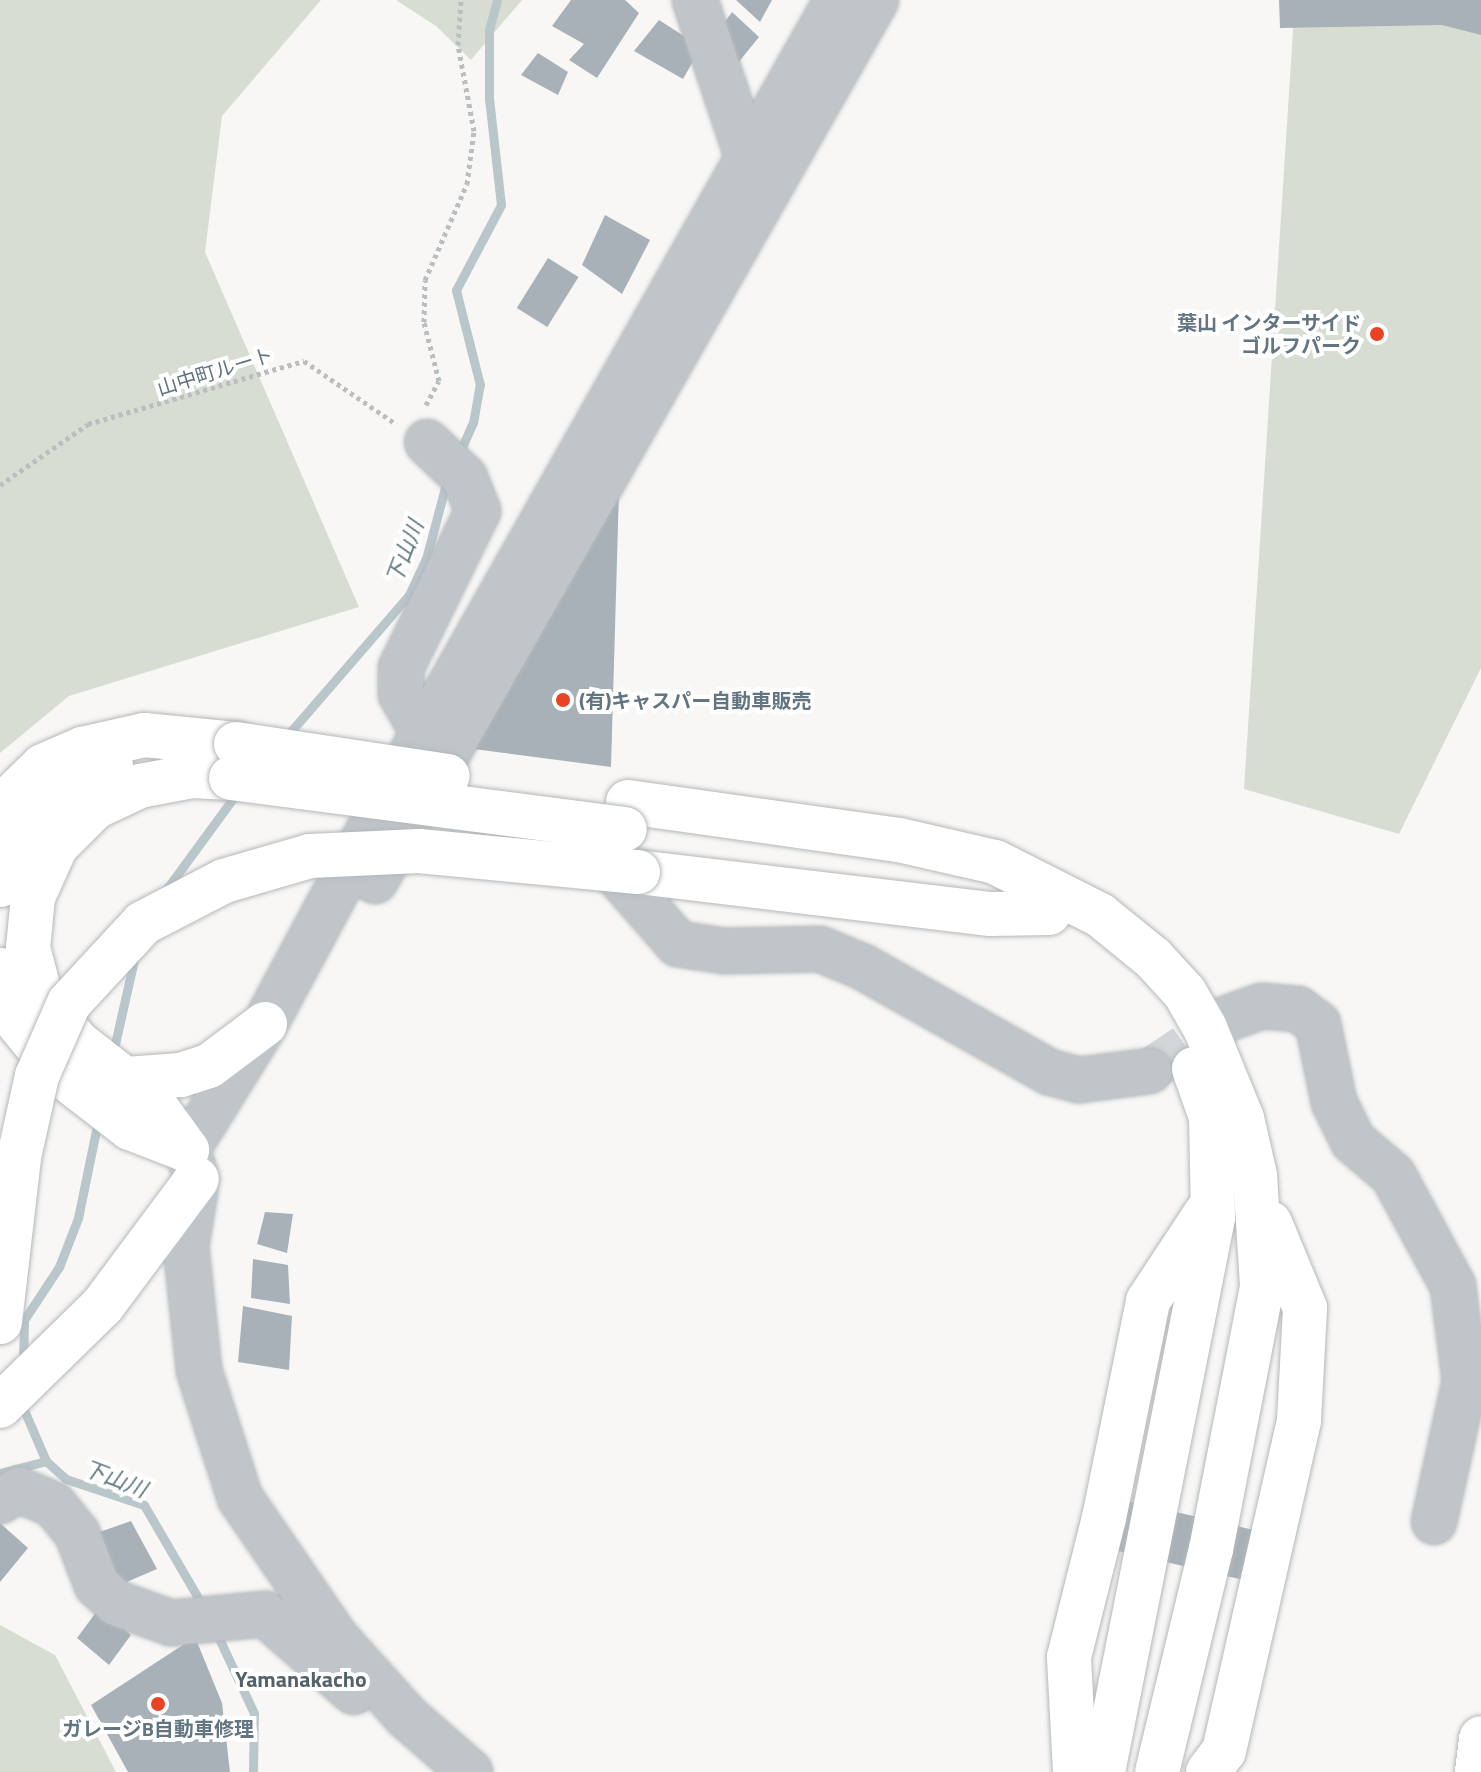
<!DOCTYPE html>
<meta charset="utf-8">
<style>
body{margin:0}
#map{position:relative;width:1481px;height:1772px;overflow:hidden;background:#f8f7f5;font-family:"Titillium Web","Noto Sans JP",sans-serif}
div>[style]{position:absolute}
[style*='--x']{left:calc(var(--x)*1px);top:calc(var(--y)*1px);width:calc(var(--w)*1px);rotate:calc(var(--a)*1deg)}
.green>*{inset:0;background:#d8ddd4}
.stream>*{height:9px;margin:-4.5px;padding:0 4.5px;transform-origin:4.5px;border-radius:4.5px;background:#b9c6ca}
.building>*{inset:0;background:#a7b1b7;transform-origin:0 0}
.minor-tunnel>*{height:44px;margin-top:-22px;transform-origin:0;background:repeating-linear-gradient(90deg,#d2d6d8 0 44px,transparent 0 66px)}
.path>*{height:5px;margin-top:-2.5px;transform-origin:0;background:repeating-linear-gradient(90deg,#babec0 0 4px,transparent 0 8px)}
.roads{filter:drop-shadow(0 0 2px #b4b8bb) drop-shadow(0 0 2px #b4b8bb)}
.minor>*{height:44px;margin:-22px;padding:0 22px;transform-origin:22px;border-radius:22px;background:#c0c5c9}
.highway>*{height:44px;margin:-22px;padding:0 22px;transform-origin:22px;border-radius:22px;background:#fff}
.bridges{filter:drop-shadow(0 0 2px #b4b8bb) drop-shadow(0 0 2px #b4b8bb)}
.highway-bridge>*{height:44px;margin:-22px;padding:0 22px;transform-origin:22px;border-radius:22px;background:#fff}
.dots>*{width:22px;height:22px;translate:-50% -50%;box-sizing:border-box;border:4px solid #fff;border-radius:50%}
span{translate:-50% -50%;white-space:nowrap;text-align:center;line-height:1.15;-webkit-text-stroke:8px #fff;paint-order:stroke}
.poi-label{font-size:20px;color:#627581;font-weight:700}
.right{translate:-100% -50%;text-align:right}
.left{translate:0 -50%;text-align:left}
.street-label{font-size:20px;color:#627581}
.water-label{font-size:22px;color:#5d757c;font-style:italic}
.neighbourhood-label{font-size:22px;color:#54636b;font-weight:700}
</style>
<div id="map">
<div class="green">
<div style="clip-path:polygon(0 0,321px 0,222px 116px,205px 252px,359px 607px,69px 696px,0 753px)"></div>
<div style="clip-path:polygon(396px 0,522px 0,471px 60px,436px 26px)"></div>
<div style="clip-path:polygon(1295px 0,1481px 0,1481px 668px,1399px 834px,1244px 789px)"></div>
<div style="clip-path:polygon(0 1625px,55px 1655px,116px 1772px,0 1772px)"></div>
</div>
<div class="stream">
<div style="--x:458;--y:456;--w:36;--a:-66"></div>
<div style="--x:473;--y:423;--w:39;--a:-80"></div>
<div style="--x:480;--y:385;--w:98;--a:-104.2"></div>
<div style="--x:456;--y:290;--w:96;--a:-62.1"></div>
<div style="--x:501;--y:205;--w:108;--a:-96.4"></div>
<div style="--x:489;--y:98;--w:68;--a:-90"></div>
<div style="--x:489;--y:30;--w:31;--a:-75"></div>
<div style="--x:286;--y:737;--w:188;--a:-49.1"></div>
<div style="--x:409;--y:595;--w:40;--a:-65"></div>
<div style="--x:426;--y:559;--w:82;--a:-75.1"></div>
<div style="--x:163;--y:894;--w:125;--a:-53.8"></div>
<div style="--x:115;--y:1044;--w:91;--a:-77.3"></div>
<div style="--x:23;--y:1364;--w:44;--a:-88.7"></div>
<div style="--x:24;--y:1320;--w:64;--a:-56.6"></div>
<div style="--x:59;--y:1267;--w:53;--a:-68.8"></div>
<div style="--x:78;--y:1218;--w:90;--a:-78.4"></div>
<div style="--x:21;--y:1403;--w:63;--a:66.7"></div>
<div style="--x:46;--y:1461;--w:27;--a:42"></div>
<div style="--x:66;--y:1479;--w:82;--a:18.4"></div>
<div style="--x:144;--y:1505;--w:119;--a:59.8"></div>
<div style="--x:0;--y:1473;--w:48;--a:-14.6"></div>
<div style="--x:216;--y:1632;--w:89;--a:64.9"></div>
<div style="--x:254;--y:1713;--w:59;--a:91"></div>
</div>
<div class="building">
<div style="clip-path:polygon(571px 0,625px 0,639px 13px,597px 78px,569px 60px,584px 44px,552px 26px)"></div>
<div style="clip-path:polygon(736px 0,772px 0,760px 22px)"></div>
<div style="clip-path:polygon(1279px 0,1481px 0,1481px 35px,1442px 25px,1280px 28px)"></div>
<div style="clip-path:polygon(732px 12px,759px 37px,738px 63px,717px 33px)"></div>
<div style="clip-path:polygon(659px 20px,701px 47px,683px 79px,634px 51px)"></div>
<div style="clip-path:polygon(538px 53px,568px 72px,558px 95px,521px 75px)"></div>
<div style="clip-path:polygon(605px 215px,650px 240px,622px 294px,582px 265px)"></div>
<div style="left:548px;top:258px;width:36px;height:59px;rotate:32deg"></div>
<div style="clip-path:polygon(619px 490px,611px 767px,474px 749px)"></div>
<div style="clip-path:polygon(265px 1212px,293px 1214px,287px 1253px,257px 1244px)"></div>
<div style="clip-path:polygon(253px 1259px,288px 1265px,290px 1304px,251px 1298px)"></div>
<div style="clip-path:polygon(243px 1306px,292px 1316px,289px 1370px,238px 1362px)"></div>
<div style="left:1098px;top:1494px;width:194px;height:51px;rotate:13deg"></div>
<div style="clip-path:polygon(131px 1521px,157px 1569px,115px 1587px,91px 1535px)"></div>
<div style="clip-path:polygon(0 1523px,28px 1548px,0 1582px)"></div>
<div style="clip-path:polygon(100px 1607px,131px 1635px,109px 1665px,77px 1638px)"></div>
<div style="clip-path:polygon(195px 1637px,222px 1703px,230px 1772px,128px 1772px,91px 1705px)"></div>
</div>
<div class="minor-tunnel">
<div style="--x:1149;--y:1071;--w:93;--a:-34"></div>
</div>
<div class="path">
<div style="--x:426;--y:405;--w:27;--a:-62"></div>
<div style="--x:439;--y:381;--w:61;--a:-104.3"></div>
<div style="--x:424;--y:322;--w:42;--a:-88.6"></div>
<div style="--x:425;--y:280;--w:105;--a:-66.4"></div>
<div style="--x:467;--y:184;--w:53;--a:-82.5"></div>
<div style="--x:474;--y:131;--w:87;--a:-100.5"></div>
<div style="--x:458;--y:45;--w:45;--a:-86.2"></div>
<div style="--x:0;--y:485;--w:107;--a:-34.7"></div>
<div style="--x:88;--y:424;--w:225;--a:-16.3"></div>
<div style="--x:304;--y:361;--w:112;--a:34.4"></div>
</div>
<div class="roads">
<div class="minor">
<div style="--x:695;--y:0;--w:167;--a:71.5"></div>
<div style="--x:423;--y:733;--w:45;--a:-119.4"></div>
<div style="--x:401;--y:694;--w:26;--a:-90"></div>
<div style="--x:401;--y:668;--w:175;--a:-63.9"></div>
<div style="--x:478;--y:511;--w:35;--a:-112"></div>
<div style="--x:465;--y:478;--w:52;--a:-136.5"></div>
<div style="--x:593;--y:847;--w:129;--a:48.8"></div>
<div style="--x:678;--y:944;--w:47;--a:8.7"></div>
<div style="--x:724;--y:951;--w:96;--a:-1.2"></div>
<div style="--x:820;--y:949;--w:47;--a:22.7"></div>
<div style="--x:863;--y:967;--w:214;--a:29.4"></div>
<div style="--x:1049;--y:1072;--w:31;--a:15"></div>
<div style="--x:1079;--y:1080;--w:71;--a:-7.3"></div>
<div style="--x:375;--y:881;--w:1013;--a:-60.37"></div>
<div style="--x:1226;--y:1019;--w:38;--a:-20"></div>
<div style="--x:1262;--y:1006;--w:36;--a:5"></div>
<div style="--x:1298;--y:1009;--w:25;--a:37"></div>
<div style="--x:1318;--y:1024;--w:80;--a:78.4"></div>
<div style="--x:1334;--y:1102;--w:43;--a:64"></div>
<div style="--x:1353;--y:1141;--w:52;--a:40.4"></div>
<div style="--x:1393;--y:1175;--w:126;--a:61.6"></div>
<div style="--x:1453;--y:1286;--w:96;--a:82.8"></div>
<div style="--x:1465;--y:1381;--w:144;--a:102.4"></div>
<div style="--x:0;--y:1501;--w:22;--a:-30"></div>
<div style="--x:19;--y:1490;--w:38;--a:23"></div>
<div style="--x:54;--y:1505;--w:36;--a:51"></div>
<div style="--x:77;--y:1533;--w:56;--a:69"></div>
<div style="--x:97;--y:1585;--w:26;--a:43"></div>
<div style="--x:116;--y:1603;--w:59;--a:20"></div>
<div style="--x:171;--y:1623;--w:94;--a:-5.5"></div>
<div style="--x:265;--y:1614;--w:118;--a:41.2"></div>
<div style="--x:470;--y:1772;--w:84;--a:-138.9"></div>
<div style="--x:407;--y:1717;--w:106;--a:-131.9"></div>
<div style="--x:336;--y:1638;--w:170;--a:-124.4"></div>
<div style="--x:240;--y:1498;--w:134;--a:-107.8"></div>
<div style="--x:199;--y:1370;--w:125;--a:-96"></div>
<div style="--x:186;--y:1246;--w:68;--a:-80.7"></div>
<div style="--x:197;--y:1179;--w:31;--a:-109"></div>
<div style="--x:187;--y:1150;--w:148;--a:-58.2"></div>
<div style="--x:265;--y:1024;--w:237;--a:-61.8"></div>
<div style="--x:377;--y:815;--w:936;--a:-60.56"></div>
</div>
<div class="highway">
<div style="--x:628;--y:802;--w:274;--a:8"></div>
<div style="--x:899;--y:840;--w:98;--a:12.9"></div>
<div style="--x:995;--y:862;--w:118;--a:26.8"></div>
<div style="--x:1100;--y:915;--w:68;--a:39.1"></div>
<div style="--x:1153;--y:958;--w:47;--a:47.6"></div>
<div style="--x:1185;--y:993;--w:40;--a:60.3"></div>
<div style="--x:1205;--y:1028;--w:97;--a:67.7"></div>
<div style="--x:1242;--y:1118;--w:58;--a:77.2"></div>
<div style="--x:1255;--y:1175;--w:112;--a:86.4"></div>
<div style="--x:1262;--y:1287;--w:267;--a:101"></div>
<div style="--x:1211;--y:1549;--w:229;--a:103.6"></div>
<div style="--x:0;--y:808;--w:60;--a:-44.3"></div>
<div style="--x:43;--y:766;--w:43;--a:-23.6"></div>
<div style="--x:82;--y:749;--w:64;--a:-12.7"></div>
<div style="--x:144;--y:735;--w:92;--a:5.6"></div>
<div style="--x:638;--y:872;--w:355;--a:6.8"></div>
<div style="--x:991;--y:914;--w:58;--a:-1"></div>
<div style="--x:0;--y:885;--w:62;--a:-66.3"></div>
<div style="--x:25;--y:828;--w:76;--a:-40.2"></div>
<div style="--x:83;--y:779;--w:31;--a:-25"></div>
<div style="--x:0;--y:970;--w:51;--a:73"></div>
<div style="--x:15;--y:1019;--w:70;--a:50.8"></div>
<div style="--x:59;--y:1073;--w:90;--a:37.8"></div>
<div style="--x:130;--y:1128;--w:61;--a:21.1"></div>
<div style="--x:126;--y:1079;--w:55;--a:-4.2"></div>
<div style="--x:181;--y:1075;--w:29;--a:-18"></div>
<div style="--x:209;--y:1066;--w:70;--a:-36.9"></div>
<div style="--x:187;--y:1150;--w:63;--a:-126"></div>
<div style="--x:150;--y:1099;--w:93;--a:-142"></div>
<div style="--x:77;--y:1042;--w:58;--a:-128.7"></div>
<div style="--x:41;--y:997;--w:51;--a:-104.9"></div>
<div style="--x:28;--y:948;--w:51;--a:-84.4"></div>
<div style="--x:33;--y:897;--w:56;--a:-65.7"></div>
<div style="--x:56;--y:846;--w:55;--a:-45"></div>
<div style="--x:95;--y:807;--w:50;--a:-25"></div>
<div style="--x:140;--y:786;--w:54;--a:-10.7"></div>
<div style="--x:193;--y:776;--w:38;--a:3"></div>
<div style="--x:0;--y:1406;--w:144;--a:-44.4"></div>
<div style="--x:103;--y:1305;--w:157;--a:-53.3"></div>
<div style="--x:1075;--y:1772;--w:115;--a:-93"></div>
<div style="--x:1069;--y:1657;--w:143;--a:-75.9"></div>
<div style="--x:1104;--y:1518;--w:221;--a:-78.5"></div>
<div style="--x:1148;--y:1301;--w:105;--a:-56.6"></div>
<div style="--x:1103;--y:1772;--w:565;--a:-78.77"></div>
<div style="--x:1213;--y:1218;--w:101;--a:-91.1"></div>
<div style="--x:1211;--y:1117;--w:51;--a:-109.5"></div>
<div style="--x:1208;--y:1772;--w:26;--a:-53"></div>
<div style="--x:1224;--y:1751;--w:339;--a:-77.2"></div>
<div style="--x:1299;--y:1420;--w:112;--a:-86.9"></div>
<div style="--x:1305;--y:1308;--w:92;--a:-112.4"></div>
<div style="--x:1477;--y:1772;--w:34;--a:-83"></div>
</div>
</div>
<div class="bridges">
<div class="highway-bridge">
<div style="--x:236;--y:744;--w:214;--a:8.6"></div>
<div style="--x:231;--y:778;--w:397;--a:7.4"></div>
<div style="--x:0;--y:1322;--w:166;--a:-83.4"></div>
<div style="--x:19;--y:1157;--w:83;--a:-77.5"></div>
<div style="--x:37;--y:1076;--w:80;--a:-66.3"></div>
<div style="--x:69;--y:1003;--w:109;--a:-47.2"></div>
<div style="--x:143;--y:923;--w:91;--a:-27.4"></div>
<div style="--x:224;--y:881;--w:90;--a:-16.2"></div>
<div style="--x:310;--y:856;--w:109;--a:-2.6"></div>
<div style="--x:419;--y:851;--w:220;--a:5.5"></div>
</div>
</div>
<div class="dots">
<div style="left:1377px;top:334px;background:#e84424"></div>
<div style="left:563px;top:700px;background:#e84424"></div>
<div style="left:158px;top:1704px;background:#e84424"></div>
</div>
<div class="poi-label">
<span class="right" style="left:1361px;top:334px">葉山 インターサイド<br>ゴルフパーク</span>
<span class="left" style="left:579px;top:700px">(有)キャスパー自動車販売</span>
<span style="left:158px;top:1728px">ガレージB自動車修理</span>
</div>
<div class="street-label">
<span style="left:215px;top:371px;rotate:-17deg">山中町ルート</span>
</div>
<div class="water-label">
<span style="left:405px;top:552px;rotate:-69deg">下山川</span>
<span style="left:115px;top:1479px;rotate:21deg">下山川</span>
</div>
<div class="neighbourhood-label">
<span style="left:301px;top:1680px">Yamanakacho</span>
</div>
</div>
